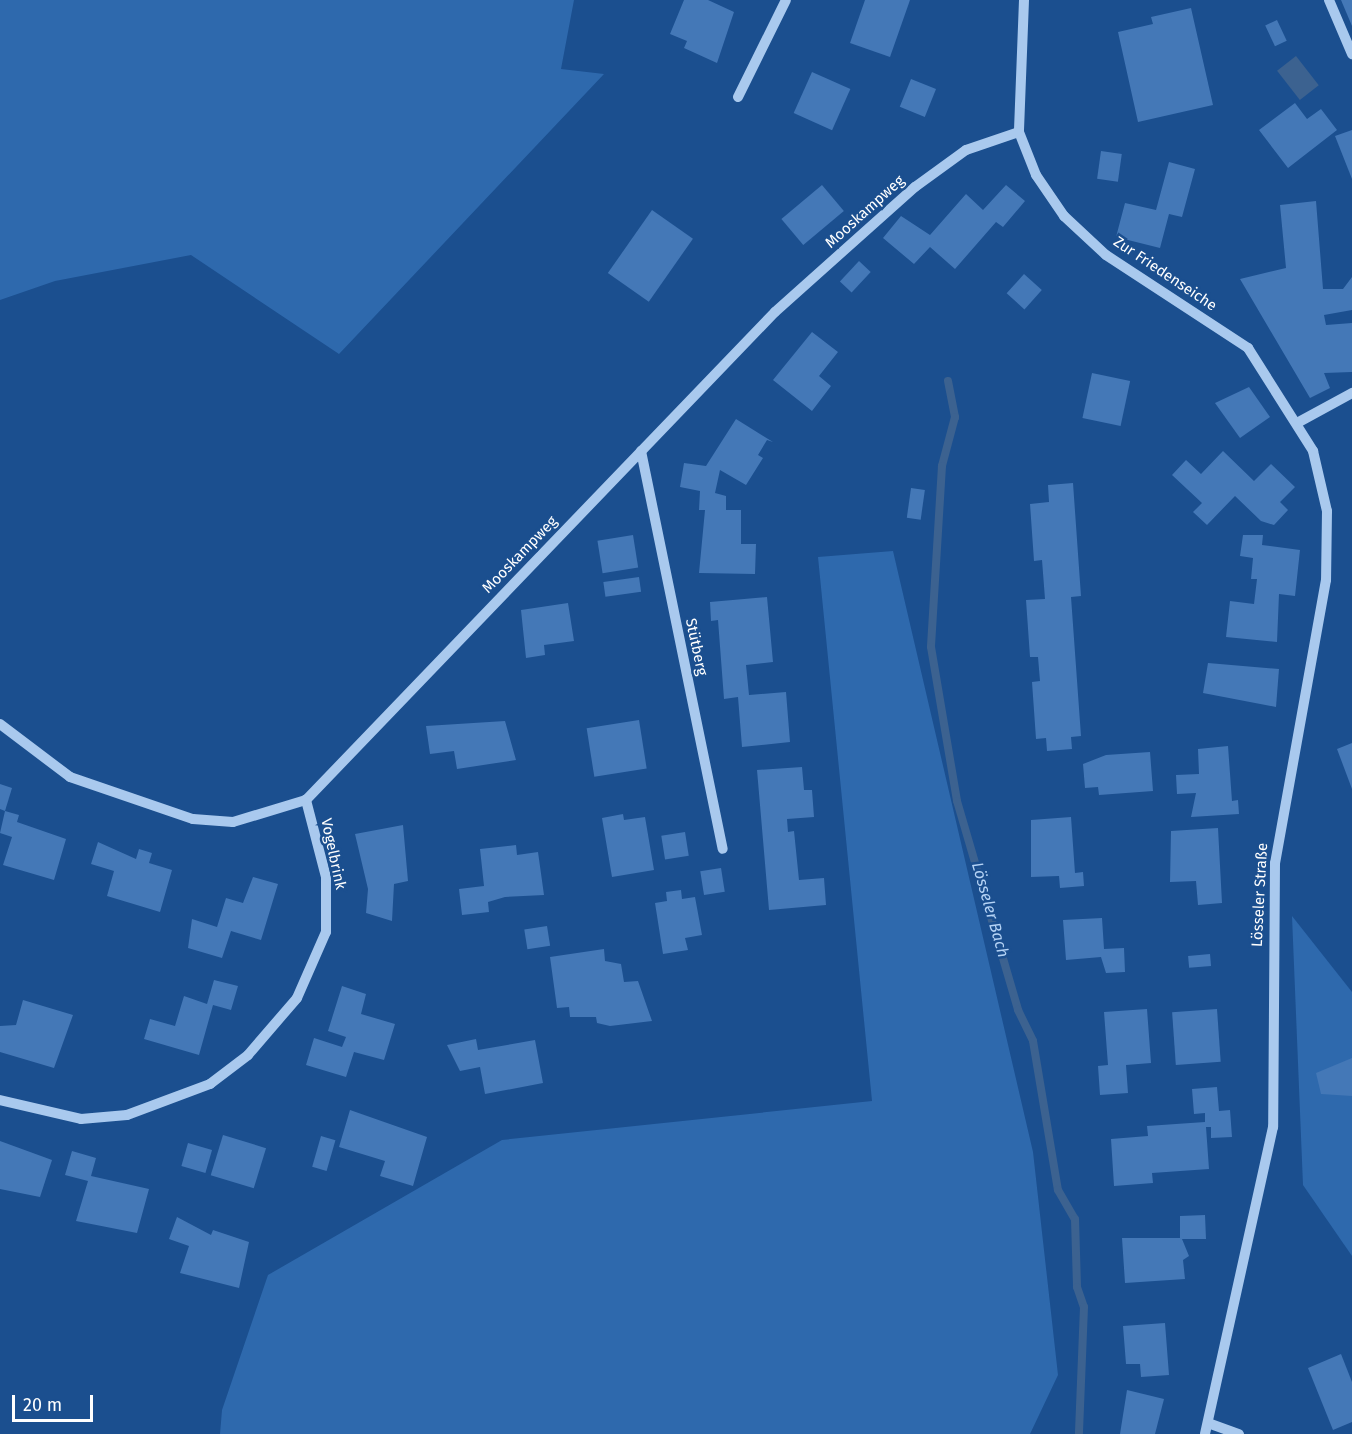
<!DOCTYPE html>
<meta charset="utf-8">
<style>
body{margin:0}
#map{position:relative;width:1352px;height:1434px;overflow:hidden;background:#1b4f8f;font-family:"Fira Sans",sans-serif}
div>[style]{position:absolute}
[style*='--x']{left:calc(var(--x)*1px);top:calc(var(--y)*1px);width:calc(var(--w)*1px);rotate:calc(var(--a)*1deg)}
.green>*{inset:0;background:#2e69ad}
.water>*{inset:0;background:#3c6290;transform-origin:0 0}
.stream>*{height:8px;margin:-4px;padding:0 4px;transform-origin:4px;border-radius:4px;background:#3c6290}
.building>*{inset:0;background:#4478b7;transform-origin:0 0}
.minor>*{height:10px;margin:-5px;padding:0 5px;transform-origin:5px;border-radius:5px;background:#a9c9ee}
span{translate:-50% -50%;white-space:nowrap;text-align:center;line-height:1.15;-webkit-text-stroke:5px #1b4f8f;paint-order:stroke}
.street-label{font-size:15px;color:#fff}
.water-label{font-size:16px;color:#b5d3f5;font-style:italic}
.scale{position:absolute;left:12px;top:1395px;width:81px;height:27px;box-sizing:border-box;border:3px solid #fff;border-top:0;padding-left:8px;font-size:18px;line-height:21px;white-space:nowrap;color:#fff;-webkit-text-stroke:4px #1b4f8f;paint-order:stroke}
</style>
<div id="map">
<div class="green">
<div style="clip-path:polygon(0 0,574px 0,561px 69px,604px 74px,339px 354px,191px 255px,55px 281px,0 300px)"></div>
<div style="clip-path:polygon(893px 551px,1033px 1152px,1058px 1375px,1030px 1434px,220px 1434px,222px 1410px,268px 1275px,502px 1140px,872px 1101px,818px 557px)"></div>
<div style="clip-path:polygon(1292px 916px,1352px 992px,1352px 1256px,1303px 1185px)"></div>
</div>
<div class="water">
<div style="left:1296px;top:56px;width:37px;height:24px;rotate:52deg"></div>
</div>
<div class="stream">
<div style="--x:948;--y:381;--w:37;--a:79"></div>
<div style="--x:955;--y:417;--w:51;--a:104.9"></div>
<div style="--x:942;--y:466;--w:181;--a:93.5"></div>
<div style="--x:931;--y:647;--w:156;--a:80.4"></div>
<div style="--x:957;--y:801;--w:218;--a:73.7"></div>
<div style="--x:1018;--y:1010;--w:34;--a:64"></div>
<div style="--x:1033;--y:1041;--w:151;--a:80.5"></div>
<div style="--x:1058;--y:1190;--w:34;--a:60"></div>
<div style="--x:1075;--y:1219;--w:68;--a:88.3"></div>
<div style="--x:1077;--y:1287;--w:21;--a:71"></div>
<div style="--x:1084;--y:1307;--w:127;--a:92.3"></div>
</div>
<div class="building">
<div style="clip-path:polygon(684px 0,708px 0,734px 12px,717px 63px,684px 48px,687px 41px,670px 34px)"></div>
<div style="clip-path:polygon(865px 0,910px 0,890px 57px,850px 43px)"></div>
<div style="clip-path:polygon(1341px 0,1352px 0,1352px 26px)"></div>
<div style="clip-path:polygon(1191px 8px,1213px 105px,1138px 122px,1118px 32px,1153px 24px,1151px 17px)"></div>
<div style="left:1277px;top:20px;width:23px;height:13px;rotate:65deg"></div>
<div style="left:812px;top:72px;width:42px;height:45px;rotate:24deg"></div>
<div style="left:911px;top:79px;width:27px;height:30px;rotate:22deg"></div>
<div style="clip-path:polygon(1295px 103px,1307px 119px,1321px 109px,1337px 130px,1288px 168px,1259px 130px)"></div>
<div style="clip-path:polygon(1352px 130px,1352px 179px,1335px 136px)"></div>
<div style="left:1101px;top:151px;width:21px;height:28px;rotate:8deg"></div>
<div style="clip-path:polygon(1169px 162px,1195px 169px,1182px 217px,1169px 214px,1160px 248px,1116px 237px,1125px 203px,1156px 210px)"></div>
<div style="left:822px;top:185px;width:34px;height:53px;rotate:50deg"></div>
<div style="clip-path:polygon(1006px 185px,1025px 201px,1003px 227px,996px 222px,955px 269px,930px 247px,914px 264px,883px 238px,901px 216px,930px 235px,966px 194px,983px 210px)"></div>
<div style="clip-path:polygon(1316px 201px,1323px 289px,1343px 289px,1352px 277px,1352px 310px,1324px 315px,1326px 325px,1352px 323px,1352px 372px,1324px 373px,1330px 388px,1310px 398px,1240px 279px,1286px 268px,1280px 205px)"></div>
<div style="left:652px;top:210px;width:50px;height:77px;rotate:35deg"></div>
<div style="left:859px;top:261px;width:16px;height:28px;rotate:43deg"></div>
<div style="left:1024px;top:274px;width:24px;height:26px;rotate:42deg"></div>
<div style="clip-path:polygon(812px 332px,838px 352px,819px 376px,831px 386px,812px 411px,773px 380px)"></div>
<div style="left:1092px;top:373px;width:39px;height:46px;rotate:12deg"></div>
<div style="clip-path:polygon(1249px 387px,1270px 417px,1240px 438px,1215px 403px)"></div>
<div style="clip-path:polygon(736px 419px,773px 442px,767px 440px,758px 455px,763px 458px,746px 485px,720px 470px,715px 493px,726px 496px,726px 510px,741px 510px,741px 544px,756px 544px,755px 574px,699px 573px,705px 510px,699px 510px,700px 491px,680px 487px,684px 463px,706px 466px)"></div>
<div style="clip-path:polygon(1223px 451px,1254px 481px,1271px 464px,1295px 487px,1280px 502px,1288px 510px,1274px 525px,1261px 521px,1235px 496px,1207px 525px,1193px 512px,1202px 503px,1172px 475px,1186px 460px,1201px 474px)"></div>
<div style="clip-path:polygon(1073px 483px,1081px 596px,1071px 597px,1081px 736px,1071px 737px,1072px 749px,1047px 751px,1046px 738px,1036px 739px,1032px 682px,1040px 681px,1038px 657px,1030px 657px,1026px 600px,1045px 599px,1042px 560px,1034px 561px,1030px 504px,1049px 502px,1048px 485px)"></div>
<div style="left:911px;top:488px;width:14px;height:30px;rotate:8deg"></div>
<div style="left:633px;top:535px;width:33px;height:36px;rotate:81deg"></div>
<div style="clip-path:polygon(1243px 535px,1263px 535px,1262px 545px,1300px 550px,1295px 596px,1279px 594px,1277px 642px,1226px 637px,1230px 601px,1254px 604px,1257px 579px,1251px 579px,1253px 558px,1240px 556px)"></div>
<div style="left:639px;top:577px;width:15px;height:36px;rotate:82deg"></div>
<div style="clip-path:polygon(767px 597px,773px 662px,746px 665px,749px 695px,786px 692px,790px 742px,742px 747px,738px 697px,724px 699px,718px 620px,711px 621px,710px 602px)"></div>
<div style="clip-path:polygon(568px 603px,574px 641px,544px 645px,545px 655px,526px 658px,521px 610px)"></div>
<div style="clip-path:polygon(1208px 663px,1279px 669px,1276px 707px,1203px 693px)"></div>
<div style="left:639px;top:720px;width:49px;height:53px;rotate:81deg"></div>
<div style="clip-path:polygon(505px 721px,516px 760px,457px 769px,454px 751px,430px 754px,426px 726px)"></div>
<div style="clip-path:polygon(1352px 743px,1352px 789px,1337px 749px)"></div>
<div style="clip-path:polygon(1228px 746px,1232px 801px,1238px 800px,1239px 814px,1191px 817px,1196px 793px,1177px 794px,1176px 775px,1199px 774px,1198px 749px)"></div>
<div style="clip-path:polygon(1150px 752px,1153px 791px,1099px 795px,1098px 787px,1085px 788px,1083px 764px,1106px 755px)"></div>
<div style="clip-path:polygon(802px 767px,804px 790px,812px 790px,814px 817px,787px 819px,788px 832px,794px 831px,799px 880px,824px 878px,826px 905px,769px 910px,757px 770px)"></div>
<div style="clip-path:polygon(0 784px,12px 788px,5px 811px,0 809px)"></div>
<div style="clip-path:polygon(5px 811px,19px 815px,17px 822px,66px 839px,54px 880px,3px 865px,12px 837px,0 833px)"></div>
<div style="clip-path:polygon(623px 814px,624px 820px,645px 817px,654px 870px,612px 877px,602px 818px)"></div>
<div style="clip-path:polygon(1071px 817px,1075px 873px,1083px 872px,1084px 886px,1060px 888px,1059px 876px,1031px 877px,1031px 820px)"></div>
<div style="clip-path:polygon(403px 825px,408px 881px,394px 884px,392px 921px,366px 913px,368px 889px,355px 834px)"></div>
<div style="clip-path:polygon(1218px 828px,1222px 903px,1198px 905px,1196px 881px,1170px 882px,1171px 831px)"></div>
<div style="left:685px;top:832px;width:24px;height:24px;rotate:81deg"></div>
<div style="clip-path:polygon(98px 842px,136px 859px,139px 849px,152px 853px,149px 863px,172px 870px,160px 912px,107px 896px,114px 871px,91px 864px)"></div>
<div style="clip-path:polygon(516px 845px,517px 855px,538px 852px,544px 895px,505px 897px,488px 902px,489px 912px,462px 915px,459px 889px,484px 886px,480px 849px)"></div>
<div style="left:721px;top:868px;width:24px;height:21px;rotate:81deg"></div>
<div style="clip-path:polygon(253px 877px,278px 884px,261px 940px,231px 931px,222px 958px,188px 948px,192px 919px,217px 927px,226px 898px,243px 903px)"></div>
<div style="clip-path:polygon(681px 890px,682px 899px,695px 897px,702px 935px,685px 938px,688px 950px,663px 954px,655px 903px,667px 901px,666px 892px)"></div>
<div style="clip-path:polygon(1102px 918px,1104px 949px,1124px 948px,1125px 972px,1106px 973px,1101px 957px,1066px 960px,1063px 920px)"></div>
<div style="left:547px;top:926px;width:20px;height:23px;rotate:81deg"></div>
<div style="clip-path:polygon(604px 949px,605px 961px,621px 964px,624px 982px,638px 981px,652px 1021px,610px 1026px,597px 1023px,596px 1017px,570px 1017px,569px 1007px,557px 1008px,550px 957px)"></div>
<div style="left:1210px;top:954px;width:12px;height:22px;rotate:85deg"></div>
<div style="clip-path:polygon(214px 980px,238px 986px,231px 1010px,213px 1005px,199px 1055px,144px 1039px,150px 1019px,175px 1026px,184px 996px,207px 1004px)"></div>
<div style="clip-path:polygon(342px 986px,366px 994px,361px 1014px,395px 1024px,384px 1060px,354px 1052px,346px 1077px,306px 1065px,314px 1038px,342px 1047px,346px 1037px,328px 1031px)"></div>
<div style="clip-path:polygon(23px 1000px,73px 1015px,54px 1068px,0 1052px,0 1026px,16px 1025px)"></div>
<div style="clip-path:polygon(1147px 1009px,1151px 1063px,1126px 1065px,1128px 1093px,1100px 1095px,1098px 1066px,1108px 1065px,1104px 1012px)"></div>
<div style="left:1217px;top:1009px;width:53px;height:45px;rotate:86deg"></div>
<div style="clip-path:polygon(476px 1039px,478px 1050px,535px 1040px,543px 1083px,485px 1094px,480px 1067px,460px 1071px,447px 1045px)"></div>
<div style="clip-path:polygon(1352px 1058px,1352px 1096px,1321px 1094px,1316px 1073px)"></div>
<div style="clip-path:polygon(1217px 1087px,1219px 1111px,1230px 1110px,1232px 1137px,1211px 1138px,1211px 1127px,1206px 1127px,1209px 1169px,1152px 1173px,1153px 1183px,1114px 1186px,1111px 1139px,1148px 1136px,1147px 1126px,1205px 1122px,1205px 1113px,1194px 1114px,1192px 1089px)"></div>
<div style="clip-path:polygon(350px 1110px,427px 1137px,413px 1186px,380px 1176px,385px 1161px,339px 1147px)"></div>
<div style="left:223px;top:1135px;width:45px;height:42px;rotate:17deg"></div>
<div style="left:321px;top:1136px;width:15px;height:32px;rotate:16deg"></div>
<div style="clip-path:polygon(0 1141px,52px 1160px,40px 1197px,0 1189px)"></div>
<div style="left:188px;top:1143px;width:25px;height:24px;rotate:16deg"></div>
<div style="clip-path:polygon(72px 1151px,96px 1158px,91px 1176px,149px 1189px,137px 1233px,76px 1221px,88px 1181px,65px 1175px)"></div>
<div style="clip-path:polygon(1205px 1215px,1206px 1239px,1182px 1239px,1189px 1256px,1183px 1260px,1185px 1279px,1125px 1283px,1122px 1238px,1180px 1238px,1180px 1216px)"></div>
<div style="clip-path:polygon(177px 1217px,211px 1235px,213px 1230px,249px 1242px,239px 1288px,180px 1273px,189px 1246px,169px 1239px)"></div>
<div style="clip-path:polygon(1165px 1323px,1169px 1375px,1141px 1377px,1140px 1364px,1126px 1364px,1123px 1326px)"></div>
<div style="clip-path:polygon(1341px 1354px,1352px 1382px,1352px 1422px,1333px 1430px,1308px 1368px)"></div>
<div style="clip-path:polygon(1127px 1390px,1164px 1399px,1155px 1434px,1120px 1434px)"></div>
</div>
<div class="minor">
<div style="--x:1024;--y:0;--w:132;--a:92.2"></div>
<div style="--x:1019;--y:132;--w:46;--a:68.4"></div>
<div style="--x:1036;--y:175;--w:50;--a:55.7"></div>
<div style="--x:1064;--y:216;--w:57;--a:42.9"></div>
<div style="--x:1106;--y:255;--w:170;--a:33.2"></div>
<div style="--x:1248;--y:348;--w:122;--a:57.7"></div>
<div style="--x:1313;--y:451;--w:62;--a:76.9"></div>
<div style="--x:1327;--y:511;--w:69;--a:90.8"></div>
<div style="--x:1326;--y:580;--w:288;--a:100.2"></div>
<div style="--x:1275;--y:863;--w:264;--a:90.4"></div>
<div style="--x:1273;--y:1127;--w:314;--a:102.5"></div>
<div style="--x:1329;--y:0;--w:59;--a:66.9"></div>
<div style="--x:738;--y:97;--w:108;--a:-63.7"></div>
<div style="--x:1297;--y:423;--w:63;--a:-28.6"></div>
<div style="--x:641;--y:451;--w:406;--a:78.4"></div>
<div style="--x:0;--y:724;--w:88;--a:37.1"></div>
<div style="--x:70;--y:777;--w:130;--a:18.9"></div>
<div style="--x:193;--y:819;--w:40;--a:4.3"></div>
<div style="--x:233;--y:822;--w:76;--a:-16.8"></div>
<div style="--x:306;--y:800;--w:677;--a:-46.14"></div>
<div style="--x:775;--y:312;--w:188;--a:-41.8"></div>
<div style="--x:915;--y:187;--w:63;--a:-36"></div>
<div style="--x:966;--y:150;--w:56;--a:-18.8"></div>
<div style="--x:0;--y:1100;--w:83;--a:13.2"></div>
<div style="--x:81;--y:1119;--w:46;--a:-5"></div>
<div style="--x:127;--y:1115;--w:89;--a:-20.5"></div>
<div style="--x:210;--y:1084;--w:48;--a:-37.3"></div>
<div style="--x:248;--y:1055;--w:75;--a:-49.3"></div>
<div style="--x:297;--y:998;--w:72;--a:-66.3"></div>
<div style="--x:326;--y:932;--w:55;--a:-90"></div>
<div style="--x:326;--y:877;--w:80;--a:-104.6"></div>
<div style="--x:1208;--y:1423;--w:33;--a:20"></div>
</div>
<div class="street-label">
<span style="left:865px;top:212px;rotate:-42deg">Mooskampweg</span>
<span style="left:1165px;top:274px;rotate:34deg">Zur Friedenseiche</span>
<span style="left:520px;top:555px;rotate:-46deg">Mooskampweg</span>
<span style="left:696px;top:647px;rotate:78deg">Stütberg</span>
<span style="left:333px;top:854px;rotate:78deg">Vogelbrink</span>
<span style="left:1260px;top:895px;rotate:-87deg">Lösseler Straße</span>
</div>
<div class="water-label">
<span style="left:990px;top:910px;rotate:74deg">Lösseler Bach</span>
</div>
<div class="scale">20 m</div>
</div>
